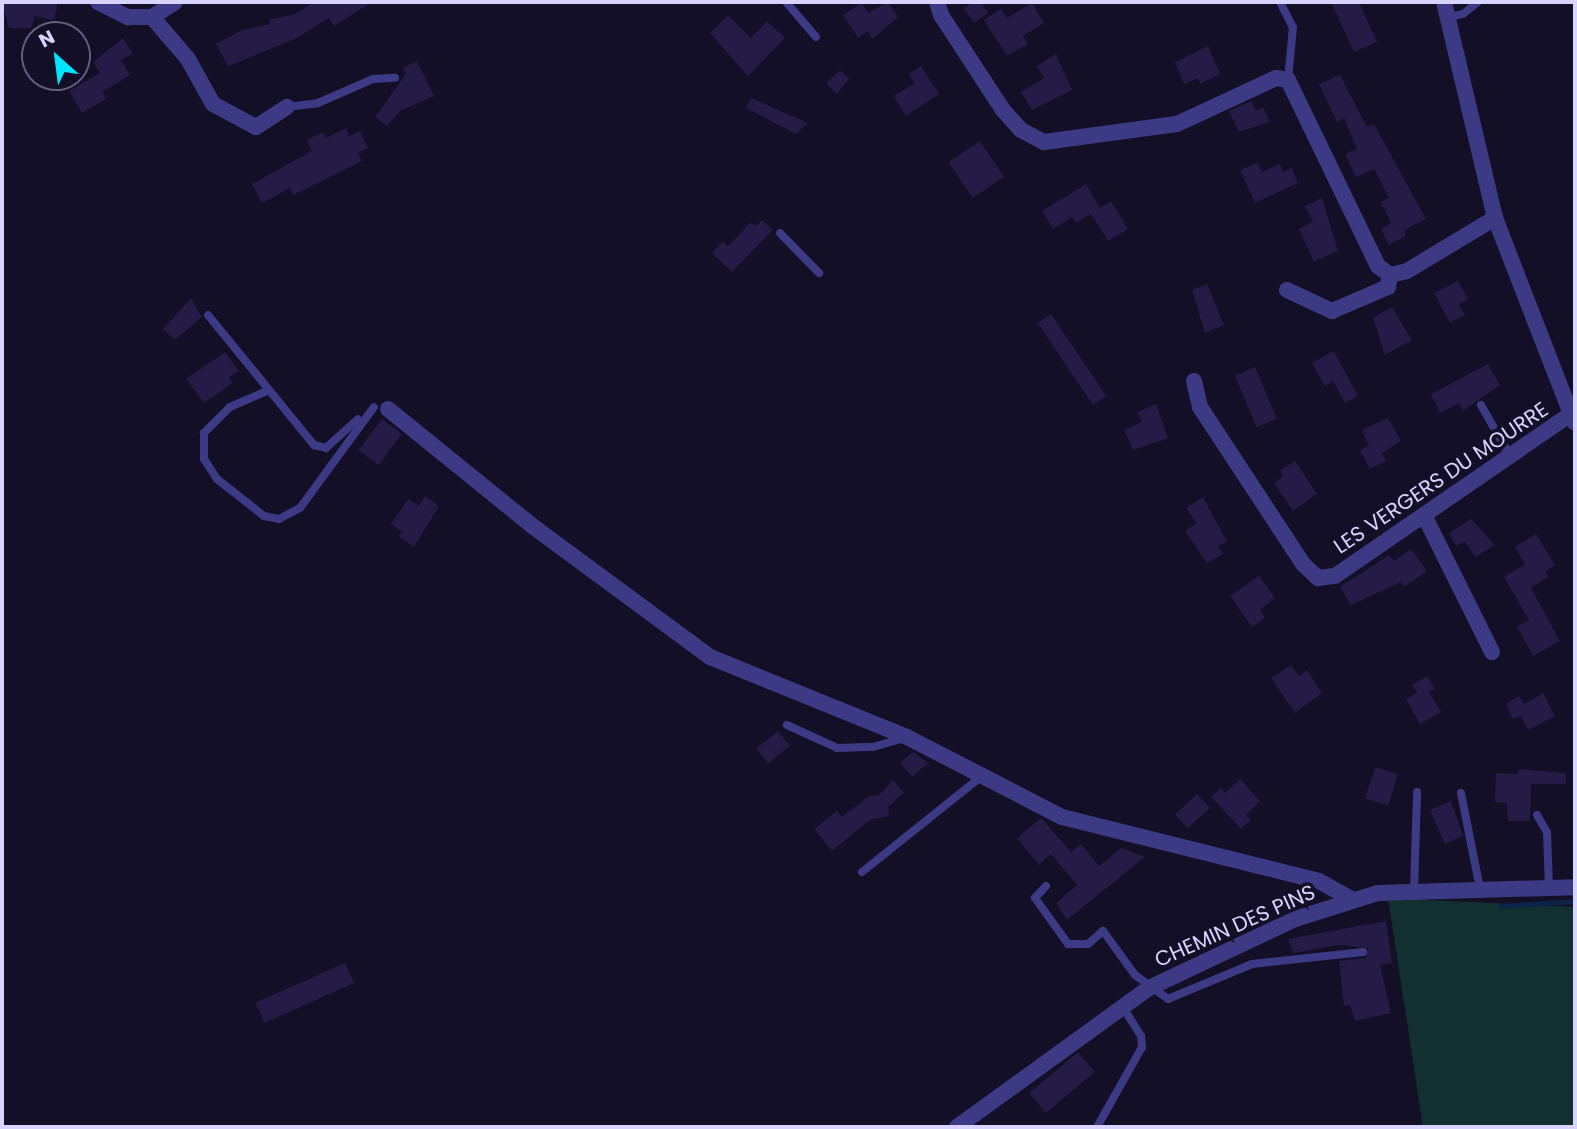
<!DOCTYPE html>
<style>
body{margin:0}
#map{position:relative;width:1577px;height:1129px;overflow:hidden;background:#130f26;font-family:Poppins,sans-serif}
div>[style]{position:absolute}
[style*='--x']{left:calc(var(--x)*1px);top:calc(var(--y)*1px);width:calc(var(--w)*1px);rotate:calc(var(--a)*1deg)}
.green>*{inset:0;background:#12302f}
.stream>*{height:5px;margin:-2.5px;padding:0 2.5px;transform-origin:2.5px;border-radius:2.5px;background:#0c2248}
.building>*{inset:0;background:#241b47;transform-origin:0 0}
.service>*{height:8px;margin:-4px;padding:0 4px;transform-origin:4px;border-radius:4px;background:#3d3a85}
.minor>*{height:16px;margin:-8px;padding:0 8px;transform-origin:8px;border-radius:8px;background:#3d3a85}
span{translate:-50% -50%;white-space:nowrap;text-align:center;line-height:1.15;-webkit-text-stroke:7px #130f26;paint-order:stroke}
.street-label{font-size:21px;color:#d9d4ff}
.frame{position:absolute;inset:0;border:4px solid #d9d4ff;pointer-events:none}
.north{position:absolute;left:21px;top:21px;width:70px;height:70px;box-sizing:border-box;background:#130f26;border:2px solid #625e7d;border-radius:50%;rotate:332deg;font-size:19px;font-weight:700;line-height:28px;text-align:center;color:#d9d4ff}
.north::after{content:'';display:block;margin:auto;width:24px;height:32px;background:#00e5ff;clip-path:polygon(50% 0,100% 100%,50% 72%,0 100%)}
</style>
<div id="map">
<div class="green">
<div style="clip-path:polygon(1388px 898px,1575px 907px,1575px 1127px,1423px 1127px)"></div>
</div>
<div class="stream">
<div style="--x:1500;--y:906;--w:75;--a:-3.8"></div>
</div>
<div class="building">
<div style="clip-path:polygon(2px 2px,58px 2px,54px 20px,35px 16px,31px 28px,9px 28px)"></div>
<div style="clip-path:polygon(314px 2px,372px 2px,334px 26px,329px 18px,295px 39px,228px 66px,216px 44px,242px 30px,270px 24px,269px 20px,295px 14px)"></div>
<div style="clip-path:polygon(888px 2px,898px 17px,873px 39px,868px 31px,858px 38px,843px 15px,862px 3px,868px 13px)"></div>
<div style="clip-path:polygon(974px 2px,980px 2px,988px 13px,974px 23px,964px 8px)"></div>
<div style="clip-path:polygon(1331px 2px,1359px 2px,1377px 42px,1354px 52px)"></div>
<div style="clip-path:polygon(1032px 3px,1044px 23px,1023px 36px,1028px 44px,1007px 56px,984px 20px,1001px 9px,1007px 18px)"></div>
<div style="clip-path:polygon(728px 15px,751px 38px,767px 21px,785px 38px,748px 76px,710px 33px)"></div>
<div style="clip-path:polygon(123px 38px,133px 54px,121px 60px,130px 75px,102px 92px,106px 99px,82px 113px,69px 91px,100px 73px,93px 62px)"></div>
<div style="clip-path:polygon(1208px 46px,1220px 74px,1200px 84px,1198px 78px,1184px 84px,1175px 62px)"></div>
<div style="clip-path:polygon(1056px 54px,1072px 90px,1032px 110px,1021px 92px,1044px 78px,1037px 66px)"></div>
<div style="clip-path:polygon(417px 61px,434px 96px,400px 111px,387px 126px,375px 117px,406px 74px,403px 68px)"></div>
<div style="clip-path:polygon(921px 66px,939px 94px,906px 116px,894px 96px,915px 83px,909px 74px)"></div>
<div style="clip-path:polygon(840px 70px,849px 79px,837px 94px,826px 83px)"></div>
<div style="clip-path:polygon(1340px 75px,1367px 127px,1374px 124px,1426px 219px,1404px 230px,1406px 236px,1389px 245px,1381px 229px,1391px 223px,1381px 202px,1389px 198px,1374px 169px,1356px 177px,1345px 154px,1357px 149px,1344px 118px,1337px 122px,1319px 84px)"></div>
<div style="clip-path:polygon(751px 98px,808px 123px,796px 134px,746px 108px)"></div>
<div style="clip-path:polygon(1251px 101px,1256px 111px,1263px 107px,1270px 122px,1239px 132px,1229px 111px)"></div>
<div style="clip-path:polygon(346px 128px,349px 136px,360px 131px,368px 148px,358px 153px,362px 161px,293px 195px,290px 188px,262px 203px,252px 184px,312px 151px,307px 140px,323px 132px,326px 138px)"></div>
<div style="left:980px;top:141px;width:43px;height:38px;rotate:56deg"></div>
<div style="clip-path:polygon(1257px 163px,1262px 172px,1280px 164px,1283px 172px,1292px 168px,1298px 183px,1255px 203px,1240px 170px)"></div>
<div style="clip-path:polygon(1086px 184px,1100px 208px,1111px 201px,1128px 229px,1108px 241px,1091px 214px,1076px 223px,1072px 217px,1053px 229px,1042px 211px)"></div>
<div style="clip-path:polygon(1322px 198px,1338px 251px,1314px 262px,1299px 229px,1313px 222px,1305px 206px)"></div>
<div style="clip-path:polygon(762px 220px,773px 230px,732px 272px,712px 253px,723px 241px,728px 246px,750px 223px,756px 226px)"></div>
<div style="clip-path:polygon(1458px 281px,1468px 299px,1459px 304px,1465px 315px,1450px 323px,1434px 293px)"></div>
<div style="clip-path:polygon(1207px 284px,1224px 325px,1205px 333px,1192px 290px)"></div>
<div style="clip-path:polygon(191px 298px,202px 317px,175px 340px,163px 329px)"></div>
<div style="clip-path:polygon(1392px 307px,1412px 340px,1385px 355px,1373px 318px)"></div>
<div style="left:1051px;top:314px;width:99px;height:16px;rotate:56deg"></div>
<div style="clip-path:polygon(1334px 351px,1358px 396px,1345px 403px,1333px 381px,1325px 386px,1312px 363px)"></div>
<div style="clip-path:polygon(225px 352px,239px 371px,229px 377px,233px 383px,204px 403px,186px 379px)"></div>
<div style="clip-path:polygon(1488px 364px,1500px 385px,1463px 411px,1459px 403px,1440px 413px,1431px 394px)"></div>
<div style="left:1255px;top:367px;width:56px;height:22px;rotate:67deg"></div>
<div style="clip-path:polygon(1156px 404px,1168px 438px,1133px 450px,1124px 430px,1142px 422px,1137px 412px)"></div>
<div style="clip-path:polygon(1388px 418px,1401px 441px,1382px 453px,1386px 461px,1370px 469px,1360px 450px,1369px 446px,1362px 430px)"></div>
<div style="left:382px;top:419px;width:25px;height:39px;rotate:37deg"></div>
<div style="clip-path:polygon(1295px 461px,1317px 494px,1293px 511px,1274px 483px,1283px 476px,1280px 470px)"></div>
<div style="clip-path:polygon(425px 496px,439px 506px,414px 547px,399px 537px,402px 532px,391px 524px,408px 499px,419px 506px)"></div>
<div style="clip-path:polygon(1203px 497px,1227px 542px,1218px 546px,1223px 554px,1207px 563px,1185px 531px,1196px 523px,1186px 508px)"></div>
<div style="clip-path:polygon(1471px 519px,1495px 545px,1475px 557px,1465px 541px,1456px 546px,1449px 533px)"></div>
<div style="clip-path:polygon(1536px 534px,1555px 565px,1545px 572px,1548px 577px,1531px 588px,1560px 641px,1533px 656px,1517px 626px,1529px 620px,1504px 577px,1525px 564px,1515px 547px)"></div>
<div style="clip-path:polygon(1411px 549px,1427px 571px,1404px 587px,1401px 582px,1351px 605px,1340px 587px,1389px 555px,1394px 561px)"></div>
<div style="clip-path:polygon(1259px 576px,1275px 598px,1260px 609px,1265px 618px,1252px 627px,1230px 596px)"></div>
<div style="clip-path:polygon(1291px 665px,1299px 676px,1307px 670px,1322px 693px,1295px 713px,1271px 678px)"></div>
<div style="clip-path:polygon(1427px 676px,1435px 689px,1429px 692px,1441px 712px,1420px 724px,1406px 700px,1417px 692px,1412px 685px)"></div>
<div style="clip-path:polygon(1543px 693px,1555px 716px,1528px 730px,1521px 716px,1513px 719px,1506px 704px,1519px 696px,1524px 704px)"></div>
<div style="left:778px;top:731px;width:19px;height:28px;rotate:51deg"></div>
<div style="clip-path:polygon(913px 752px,928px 763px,912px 777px,900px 763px)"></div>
<div style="left:1375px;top:767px;width:24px;height:33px;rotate:17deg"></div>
<div style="clip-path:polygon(1518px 769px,1566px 773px,1566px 784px,1531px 784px,1530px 821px,1508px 821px,1507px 803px,1495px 802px,1496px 773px,1518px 774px)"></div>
<div style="clip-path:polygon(1240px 779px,1260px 801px,1246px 815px,1251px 820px,1241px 829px,1211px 797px,1221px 788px,1225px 793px)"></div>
<div style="clip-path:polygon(893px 780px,904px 793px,888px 807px,889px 816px,870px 820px,832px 851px,814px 829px,837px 811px,842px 817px,869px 796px,879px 795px)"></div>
<div style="left:1197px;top:794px;width:19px;height:30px;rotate:47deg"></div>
<div style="clip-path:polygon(1451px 801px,1463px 836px,1445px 844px,1430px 810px)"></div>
<div style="clip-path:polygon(1041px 818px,1071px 852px,1081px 844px,1099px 866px,1121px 848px,1145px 857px,1067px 920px,1056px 903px,1077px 885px,1051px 854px,1039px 865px,1017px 838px)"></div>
<div style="clip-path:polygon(1386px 921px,1392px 963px,1380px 965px,1391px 1013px,1355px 1021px,1350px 1005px,1344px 1006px,1339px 961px,1366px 958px,1368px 948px,1338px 945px,1293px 953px,1288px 939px)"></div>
<div style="left:345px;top:963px;width:22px;height:98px;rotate:66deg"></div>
<div style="left:1078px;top:1052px;width:26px;height:64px;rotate:50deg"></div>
</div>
<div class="service">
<div style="--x:786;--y:2;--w:46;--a:49.4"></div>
<div style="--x:1280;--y:2;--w:28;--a:63"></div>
<div style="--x:1293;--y:27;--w:53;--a:95.4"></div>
<div style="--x:1448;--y:17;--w:15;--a:-11"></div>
<div style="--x:1463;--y:14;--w:19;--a:-39"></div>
<div style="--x:287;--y:107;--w:31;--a:-7"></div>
<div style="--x:318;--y:103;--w:60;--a:-23.6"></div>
<div style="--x:373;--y:79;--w:22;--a:-3"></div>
<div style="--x:780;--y:233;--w:56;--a:45.7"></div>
<div style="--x:208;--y:315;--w:168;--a:50.8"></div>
<div style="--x:314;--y:445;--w:12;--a:14"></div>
<div style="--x:326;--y:448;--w:43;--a:-42.2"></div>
<div style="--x:269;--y:390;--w:43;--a:156.4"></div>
<div style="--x:230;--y:407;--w:37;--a:135"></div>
<div style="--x:204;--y:433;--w:26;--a:90"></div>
<div style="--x:204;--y:459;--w:24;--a:57"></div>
<div style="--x:217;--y:479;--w:60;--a:38.2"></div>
<div style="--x:264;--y:516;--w:15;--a:11"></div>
<div style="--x:279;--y:519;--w:24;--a:-28"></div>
<div style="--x:300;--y:508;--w:125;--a:-53.8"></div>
<div style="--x:1481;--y:405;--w:59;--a:60.4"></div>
<div style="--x:787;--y:725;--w:55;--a:24.7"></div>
<div style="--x:837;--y:748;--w:36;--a:-2"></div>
<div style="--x:873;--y:747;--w:32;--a:-16"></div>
<div style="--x:1461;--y:793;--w:98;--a:78.8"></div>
<div style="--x:1537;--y:815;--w:20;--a:60"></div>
<div style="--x:1547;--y:832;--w:56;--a:88"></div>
<div style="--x:862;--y:872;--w:155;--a:-38.7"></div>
<div style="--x:1046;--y:886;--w:16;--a:133"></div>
<div style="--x:1035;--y:898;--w:57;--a:54.3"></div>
<div style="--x:1068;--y:944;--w:20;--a:0"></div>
<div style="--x:1088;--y:944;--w:20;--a:-41"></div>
<div style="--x:1103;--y:931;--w:54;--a:54"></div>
<div style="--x:1135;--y:975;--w:41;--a:36"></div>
<div style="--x:1168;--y:999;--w:91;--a:-22.6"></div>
<div style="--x:1252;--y:964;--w:112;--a:-6.2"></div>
<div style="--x:1414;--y:890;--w:98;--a:-88.2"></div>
<div style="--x:1097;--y:1127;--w:92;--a:-60.6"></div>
<div style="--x:1142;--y:1047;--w:11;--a:-95"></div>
<div style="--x:1141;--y:1036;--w:36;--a:-122"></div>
</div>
<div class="minor">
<div style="--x:98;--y:2;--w:34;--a:27"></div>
<div style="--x:128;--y:17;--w:24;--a:0"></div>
<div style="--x:152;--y:17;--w:27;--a:-33"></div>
<div style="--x:937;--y:2;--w:14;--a:73"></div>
<div style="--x:941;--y:15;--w:113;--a:56.9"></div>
<div style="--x:1003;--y:110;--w:27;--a:48"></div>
<div style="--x:1021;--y:130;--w:26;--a:28"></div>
<div style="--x:1044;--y:142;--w:134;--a:-7.7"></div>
<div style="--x:1177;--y:124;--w:109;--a:-24.9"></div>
<div style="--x:1276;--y:78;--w:12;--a:9"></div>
<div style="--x:1288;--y:80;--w:207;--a:64.2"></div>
<div style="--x:1378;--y:266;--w:15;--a:37"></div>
<div style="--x:1390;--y:275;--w:17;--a:-13"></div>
<div style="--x:1407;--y:271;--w:103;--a:-31.1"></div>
<div style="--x:1444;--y:2;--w:222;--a:76.7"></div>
<div style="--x:1495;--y:218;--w:219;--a:68.8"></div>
<div style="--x:152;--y:17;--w:55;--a:49.4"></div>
<div style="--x:188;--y:59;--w:51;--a:60.9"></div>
<div style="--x:213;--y:104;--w:49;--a:28.1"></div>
<div style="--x:256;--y:127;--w:37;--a:-33"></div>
<div style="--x:1287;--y:290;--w:50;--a:25"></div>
<div style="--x:1332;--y:311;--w:61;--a:-23.2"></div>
<div style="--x:1388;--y:287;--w:12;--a:-81"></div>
<div style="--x:1194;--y:381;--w:27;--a:77"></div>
<div style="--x:1200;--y:407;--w:188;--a:56.7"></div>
<div style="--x:1303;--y:564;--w:21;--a:43"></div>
<div style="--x:1318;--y:578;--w:17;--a:-7"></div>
<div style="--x:1335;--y:576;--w:286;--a:-34.5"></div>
<div style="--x:388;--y:409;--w:184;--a:39"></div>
<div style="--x:531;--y:525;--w:222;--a:36.4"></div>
<div style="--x:710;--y:657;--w:213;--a:22.1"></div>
<div style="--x:907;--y:737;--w:174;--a:27.3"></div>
<div style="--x:1062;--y:817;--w:265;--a:14"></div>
<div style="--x:1319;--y:881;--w:37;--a:29"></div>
<div style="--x:1424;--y:515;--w:153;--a:63.6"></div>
<div style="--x:957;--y:1127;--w:237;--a:-35.9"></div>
<div style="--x:1149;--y:988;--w:161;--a:-25.3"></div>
<div style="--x:1295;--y:919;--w:87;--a:-17.4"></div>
<div style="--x:1378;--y:893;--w:197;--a:-1.7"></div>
</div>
<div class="street-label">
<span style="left:1441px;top:478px;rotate:-34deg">LES VERGERS DU MOURRE</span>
<span style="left:1235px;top:926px;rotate:-24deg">CHEMIN DES PINS</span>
</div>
<div class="frame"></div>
<div class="north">N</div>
</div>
